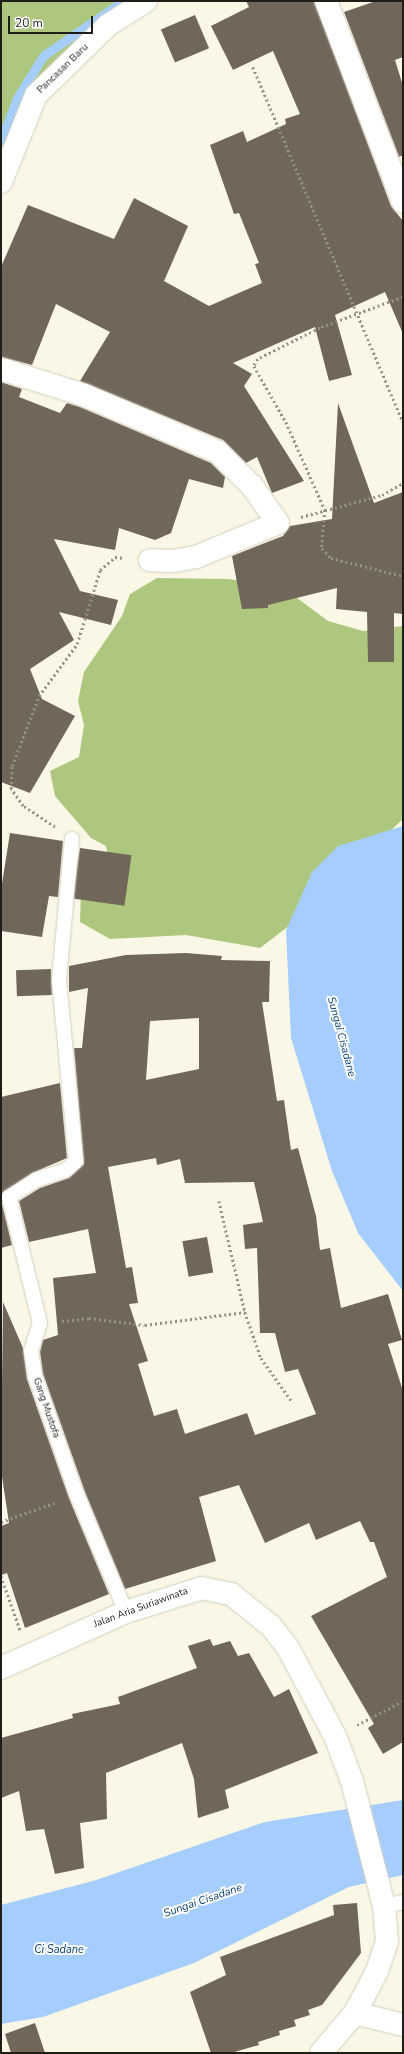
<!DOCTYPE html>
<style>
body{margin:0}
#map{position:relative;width:404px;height:2054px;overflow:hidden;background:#faf7e6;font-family:"Nunito Sans",sans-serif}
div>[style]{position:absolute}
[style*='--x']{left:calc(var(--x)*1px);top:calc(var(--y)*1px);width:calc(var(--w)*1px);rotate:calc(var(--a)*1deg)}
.forest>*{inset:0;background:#aec77e}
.water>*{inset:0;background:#a5cefe}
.stream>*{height:9px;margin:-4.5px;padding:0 4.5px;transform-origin:4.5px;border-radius:4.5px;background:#a5cefe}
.building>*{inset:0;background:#70665a;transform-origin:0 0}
.path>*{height:2.5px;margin-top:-1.25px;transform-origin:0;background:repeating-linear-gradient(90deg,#949185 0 2px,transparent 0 5px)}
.roads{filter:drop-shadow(0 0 1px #d3d0bf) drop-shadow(0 0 1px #d3d0bf)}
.lane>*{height:14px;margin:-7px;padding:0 7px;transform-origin:7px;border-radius:7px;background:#fff}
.street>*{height:22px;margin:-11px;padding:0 11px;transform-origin:11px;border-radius:11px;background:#fff}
.primary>*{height:22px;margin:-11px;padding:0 11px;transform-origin:11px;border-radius:11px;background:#fff}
span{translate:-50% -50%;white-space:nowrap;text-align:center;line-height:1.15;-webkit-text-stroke:4px #fff;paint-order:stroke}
.street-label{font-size:10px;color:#1f1d17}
.water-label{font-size:11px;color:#073e72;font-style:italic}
.frame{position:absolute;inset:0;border:2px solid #1f1d17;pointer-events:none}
.scale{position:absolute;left:8px;top:16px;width:85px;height:18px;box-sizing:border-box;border:2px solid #1f1d17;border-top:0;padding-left:5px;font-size:12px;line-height:14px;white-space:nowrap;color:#1f1d17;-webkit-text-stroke:3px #fff;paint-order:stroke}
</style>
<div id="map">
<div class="forest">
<div style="clip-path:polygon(1px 1px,148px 1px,55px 61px,1px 149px)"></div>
<div style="clip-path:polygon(157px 578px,229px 579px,263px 585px,297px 598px,328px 621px,363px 631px,403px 626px,403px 819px,290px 925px,260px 948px,186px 935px,110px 939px,80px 922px,81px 889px,113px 880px,106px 846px,91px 838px,55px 796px,50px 771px,79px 757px,84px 725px,78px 701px,84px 672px,122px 616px,130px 594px)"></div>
</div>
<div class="water">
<div style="clip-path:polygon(403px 826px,403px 1291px,358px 1233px,332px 1171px,291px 1038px,286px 930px,312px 872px,338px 846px)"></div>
<div style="clip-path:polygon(403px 1800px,403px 1875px,349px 1887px,194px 1963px,43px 2017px,1px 2024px,1px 1905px,93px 1881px,265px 1822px)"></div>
</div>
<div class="stream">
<div style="--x:1;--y:140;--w:45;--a:-69.1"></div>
<div style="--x:17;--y:98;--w:49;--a:-58.2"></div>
<div style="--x:43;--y:56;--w:97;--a:-34.5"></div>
</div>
<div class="building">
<div style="clip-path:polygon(246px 1px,314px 1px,391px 206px,403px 221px,403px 334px,385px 292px,335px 315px,352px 375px,329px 381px,315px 327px,233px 363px,252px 374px,244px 386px,304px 481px,272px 493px,257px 457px,246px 463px,223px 440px,80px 381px,110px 332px,56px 304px,32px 365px,1px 357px,1px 267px,28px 205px,114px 239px,134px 198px,188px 226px,164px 281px,209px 306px,262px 283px,255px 264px,259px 263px,239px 213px,234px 214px,210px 145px,243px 131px,247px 142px,286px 124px,285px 119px,300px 114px,273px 51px,233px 70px,211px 26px,249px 7px)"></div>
<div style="clip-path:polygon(376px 1px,403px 1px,403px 57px,395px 60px,403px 86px,403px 155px,399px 157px,344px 12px)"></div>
<div style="left:195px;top:15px;width:36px;height:37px;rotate:67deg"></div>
<div style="clip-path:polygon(1px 382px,22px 389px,19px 397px,60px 413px,67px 403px,80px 407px,211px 463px,225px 477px,223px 488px,189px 479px,171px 533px,155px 540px,119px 528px,115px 550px,54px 539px,80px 591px,118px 600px,111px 625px,59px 612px,74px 640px,30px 669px,42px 699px,75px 716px,30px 793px,1px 782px)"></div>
<div style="clip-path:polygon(338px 403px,374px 503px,403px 492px,403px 614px,394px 613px,394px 662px,368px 662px,367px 612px,336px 609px,337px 588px,268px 605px,268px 608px,242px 609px,232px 556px,283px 536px,290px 526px,332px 519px)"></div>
<div style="clip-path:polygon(10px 833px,63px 841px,58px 897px,49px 896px,42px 937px,1px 931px,1px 890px)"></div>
<div style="left:80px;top:848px;width:52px;height:51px;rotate:8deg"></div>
<div style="clip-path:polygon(evenodd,186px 953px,222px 956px,221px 960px,270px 961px,269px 1002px,262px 1002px,277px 1101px,284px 1100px,291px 1150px,298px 1148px,316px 1216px,320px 1250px,330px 1248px,341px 1308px,388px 1294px,402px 1340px,388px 1344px,403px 1391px,403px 1742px,383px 1754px,368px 1728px,374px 1724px,311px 1616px,387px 1577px,374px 1542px,370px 1542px,360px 1521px,316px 1540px,309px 1523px,265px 1543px,239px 1485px,199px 1497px,216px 1561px,125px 1589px,85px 1492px,43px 1374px,40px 1352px,43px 1340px,58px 1335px,53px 1278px,96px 1273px,88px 1229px,29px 1242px,19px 1201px,40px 1188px,69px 1178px,84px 1164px,74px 1048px,82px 1048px,88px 988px,69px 992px,69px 966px,126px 955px,186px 953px,199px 1018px,199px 1069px,146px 1080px,150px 1021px,199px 1018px,186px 953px,156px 1158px,157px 1165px,180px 1159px,185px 1183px,254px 1182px,263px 1222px,243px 1225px,245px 1249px,257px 1248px,260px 1333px,275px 1333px,285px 1372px,298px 1369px,316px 1414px,255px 1435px,247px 1413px,185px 1434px,177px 1409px,154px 1416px,138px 1364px,148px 1361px,129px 1304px,138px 1303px,132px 1267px,126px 1268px,108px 1167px,156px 1158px)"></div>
<div style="left:51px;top:969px;width:26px;height:35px;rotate:88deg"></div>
<div style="clip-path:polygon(60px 1083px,67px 1158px,32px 1173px,1px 1194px,1px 1097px)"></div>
<div style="clip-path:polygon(1px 1200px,12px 1245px,1px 1248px)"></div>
<div style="left:207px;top:1237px;width:36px;height:25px;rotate:80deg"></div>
<div style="clip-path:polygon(3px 1302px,23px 1348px,27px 1379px,69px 1498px,109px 1594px,25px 1628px,7px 1573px,1px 1575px,1px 1526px,9px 1523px,1px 1470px)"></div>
<div style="clip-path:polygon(210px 1639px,213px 1646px,230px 1641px,238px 1656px,249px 1653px,274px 1697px,289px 1689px,318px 1753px,225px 1790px,229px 1808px,198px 1818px,194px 1779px,182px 1743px,106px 1773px,107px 1819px,80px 1823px,84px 1868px,55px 1874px,44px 1829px,26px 1831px,19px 1791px,1px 1798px,1px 1738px,73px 1718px,72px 1714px,120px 1704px,118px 1697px,197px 1668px,188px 1646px)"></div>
<div style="clip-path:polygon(357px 1903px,361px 1953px,322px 2005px,308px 2010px,310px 2015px,294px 2020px,296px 2026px,279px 2031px,280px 2035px,258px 2042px,259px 2045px,231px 2053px,211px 2053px,190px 1992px,226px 1975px,220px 1957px,334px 1915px,333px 1905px)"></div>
<div style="clip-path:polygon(35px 2023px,45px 2053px,11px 2053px,5px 2034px)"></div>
</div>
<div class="path">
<div style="--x:253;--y:67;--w:385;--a:67.1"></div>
<div style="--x:403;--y:297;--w:89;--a:159.5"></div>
<div style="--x:320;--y:328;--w:69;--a:153.4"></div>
<div style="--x:258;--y:359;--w:8;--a:120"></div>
<div style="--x:254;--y:366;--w:64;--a:60.3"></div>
<div style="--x:286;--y:422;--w:96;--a:66.1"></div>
<div style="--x:325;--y:510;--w:38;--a:95"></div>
<div style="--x:322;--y:548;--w:13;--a:48"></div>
<div style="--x:331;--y:558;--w:74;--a:14"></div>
<div style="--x:301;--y:517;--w:84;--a:-15.2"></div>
<div style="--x:382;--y:495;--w:24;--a:-30"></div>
<div style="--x:55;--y:827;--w:38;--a:-147"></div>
<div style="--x:23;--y:806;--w:21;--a:-125"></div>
<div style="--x:11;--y:789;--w:23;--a:-88"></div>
<div style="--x:12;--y:766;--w:75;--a:-68.9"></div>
<div style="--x:39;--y:696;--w:64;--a:-53.8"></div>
<div style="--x:77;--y:644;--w:77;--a:-72.7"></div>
<div style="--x:100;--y:570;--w:20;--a:-41"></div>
<div style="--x:115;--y:557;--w:10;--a:6"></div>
<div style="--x:219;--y:1201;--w:114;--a:76.8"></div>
<div style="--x:245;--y:1312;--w:49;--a:70.8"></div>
<div style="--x:261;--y:1358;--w:55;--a:54.6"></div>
<div style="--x:62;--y:1321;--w:27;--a:-6"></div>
<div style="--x:89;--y:1318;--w:56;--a:7.1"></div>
<div style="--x:145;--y:1325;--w:101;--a:-7.4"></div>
<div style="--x:1;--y:1522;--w:59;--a:-19.7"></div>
<div style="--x:1;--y:1576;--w:59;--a:70.3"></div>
<div style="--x:357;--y:1725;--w:52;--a:-27.6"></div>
</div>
<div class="roads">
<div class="lane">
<div style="--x:72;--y:839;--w:142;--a:95.3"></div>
<div style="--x:59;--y:980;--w:182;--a:84.6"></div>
<div style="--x:76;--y:1161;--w:13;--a:138"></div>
<div style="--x:66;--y:1170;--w:32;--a:162"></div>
<div style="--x:36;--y:1180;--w:32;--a:148"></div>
<div style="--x:9;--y:1197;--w:130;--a:76.2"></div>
<div style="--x:40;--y:1323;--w:29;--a:108"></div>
<div style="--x:31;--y:1351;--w:25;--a:81"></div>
<div style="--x:35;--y:1376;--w:126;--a:70.6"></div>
<div style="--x:77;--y:1495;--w:127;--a:67.3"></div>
<div style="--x:384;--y:1906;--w:19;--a:-12"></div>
</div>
<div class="street">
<div style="--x:326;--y:1;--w:215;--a:69"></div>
<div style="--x:1;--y:182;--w:94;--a:-68.1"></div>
<div style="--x:36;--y:95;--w:100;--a:-44.2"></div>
<div style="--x:108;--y:25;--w:45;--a:-32.3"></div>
<div style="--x:1;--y:369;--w:87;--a:17.4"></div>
<div style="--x:84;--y:395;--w:146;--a:23"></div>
<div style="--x:218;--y:452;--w:48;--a:45"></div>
<div style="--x:252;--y:486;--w:45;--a:54.9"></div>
<div style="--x:278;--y:523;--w:89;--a:157.5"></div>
<div style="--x:196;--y:557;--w:22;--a:170"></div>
<div style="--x:174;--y:561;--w:24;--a:-178"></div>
<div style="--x:355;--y:2013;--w:49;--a:14"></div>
</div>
<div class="primary">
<div style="--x:1;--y:1668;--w:137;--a:-24.1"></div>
<div style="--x:126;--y:1612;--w:80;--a:-17.5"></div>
<div style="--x:202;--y:1588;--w:30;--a:12"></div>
<div style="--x:231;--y:1594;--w:51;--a:38.7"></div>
<div style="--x:271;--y:1626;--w:28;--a:52"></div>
<div style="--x:288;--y:1648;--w:100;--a:61.9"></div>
<div style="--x:335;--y:1736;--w:48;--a:69.3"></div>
<div style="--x:352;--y:1781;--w:129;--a:75.6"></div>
<div style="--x:384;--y:1906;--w:35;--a:85"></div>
<div style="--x:387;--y:1941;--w:32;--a:108"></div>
<div style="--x:377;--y:1971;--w:47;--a:117.6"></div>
<div style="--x:355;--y:2013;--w:52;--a:130.4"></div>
</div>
</div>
<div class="street-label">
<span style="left:63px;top:69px;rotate:-44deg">Pancasan Baru</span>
<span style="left:46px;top:1408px;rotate:71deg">Gang Mustofa</span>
<span style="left:141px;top:1608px;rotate:-20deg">Jalan Aria Suriawinata</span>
</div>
<div class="water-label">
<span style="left:341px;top:1037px;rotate:75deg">Sungai Cisadane</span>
<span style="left:203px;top:1901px;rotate:-19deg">Sungai Cisadane</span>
<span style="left:59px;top:1950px">Ci Sadane</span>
</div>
<div class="frame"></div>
<div class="scale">20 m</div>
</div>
